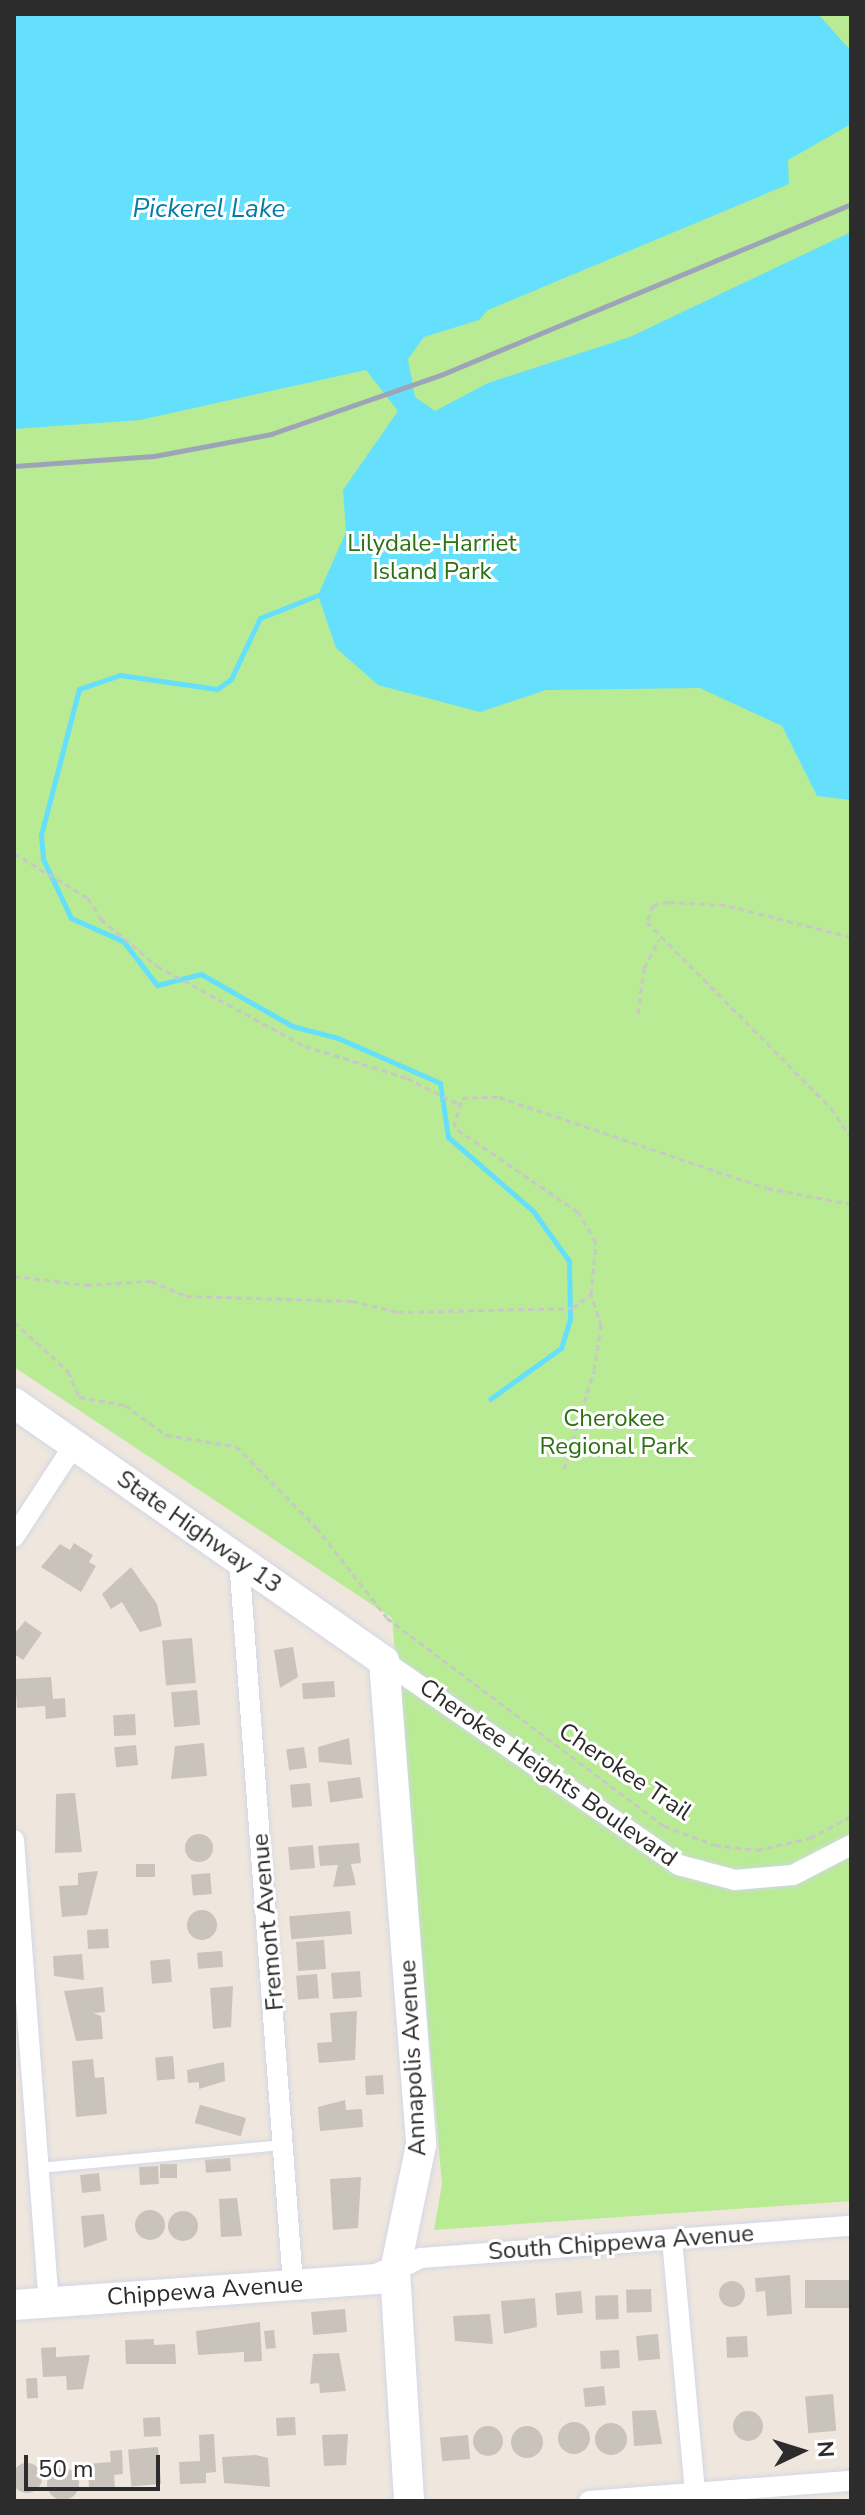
<!DOCTYPE html>
<style>
body{margin:0}
#map{position:relative;width:865px;height:2515px;overflow:hidden;background:#efe6dd;font-family:"Nunito Sans",sans-serif}
div>[style]{position:absolute}
[style*='--x']{left:calc(var(--x)*1px);top:calc(var(--y)*1px);width:calc(var(--w)*1px);rotate:calc(var(--a)*1deg)}
.green>*{inset:0;background:#b8eb93}
.water>*{inset:0;background:#64dffc}
.stream>*{height:5px;margin:-2.5px;padding:0 2.5px;transform-origin:2.5px;border-radius:2.5px;background:#64dffc}
.building>*{inset:0;background:#cac3bc;transform-origin:0 0}
.round{border-radius:50%}
.path>*{height:3px;margin-top:-1.5px;transform-origin:0;background:repeating-linear-gradient(90deg,#c8c8c8 0 6px,transparent 0 10px)}
.roads{filter:drop-shadow(0 0 2px #d1d7e6) drop-shadow(0 0 2px #d1d7e6)}
.lane>*{height:10px;margin:-5px;padding:0 5px;transform-origin:5px;border-radius:5px;background:#fff}
.street>*{height:20px;margin:-10px;padding:0 10px;transform-origin:10px;border-radius:10px;background:#fff}
.secondary>*{height:30px;margin:-15px;padding:0 15px;transform-origin:15px;border-radius:15px;background:#fff}
.rail>*{height:5px;margin:-2.5px;padding:0 2.5px;transform-origin:2.5px;border-radius:2.5px;background:#9ea4b8}
span{translate:-50% -50%;white-space:nowrap;text-align:center;line-height:1.15;-webkit-text-stroke:6px #fff;paint-order:stroke}
.park-label{font-size:24px;color:#2d7212}
.street-label{font-size:24px;color:#2c2c2c}
.water-label{font-size:26px;color:#007dab;font-style:italic}
.frame{position:absolute;inset:0;border:16px solid #2c2c2c;pointer-events:none}
.north{position:absolute;left:761px;top:2411px;width:80px;height:80px;-webkit-text-stroke:6px #fff;paint-order:stroke;rotate:86deg;font-size:22px;font-weight:700;line-height:32px;text-align:center;color:#2c2c2c}
.north::after{content:'';display:block;margin:auto;width:28px;height:36px;background:#2c2c2c;clip-path:polygon(50% 0,100% 100%,50% 72%,0 100%)}
.scale{position:absolute;left:24px;top:2455px;width:136px;height:36px;box-sizing:border-box;border:4px solid #2c2c2c;border-top:0;padding-left:10px;font-size:24px;line-height:28px;white-space:nowrap;color:#2c2c2c;-webkit-text-stroke:6px #fff;paint-order:stroke}
</style>
<div id="map">
<div class="green">
<div style="clip-path:polygon(14px 14px,851px 14px,851px 2201px,434px 2230px,442px 2184px,392px 1618px,14px 1367px)"></div>
</div>
<div class="water">
<div style="clip-path:polygon(14px 14px,818px 14px,851px 51px,851px 124px,788px 160px,789px 184px,488px 310px,479px 320px,424px 337px,408px 359px,415px 397px,435px 411px,488px 383px,630px 337px,851px 232px,851px 800px,817px 796px,782px 726px,700px 688px,546px 690px,480px 712px,378px 685px,336px 648px,318px 595px,346px 532px,343px 490px,398px 411px,366px 370px,140px 420px,14px 429px)"></div>
</div>
<div class="stream">
<div style="--x:318;--y:595;--w:62;--a:158.4"></div>
<div style="--x:260;--y:618;--w:68;--a:115.4"></div>
<div style="--x:231;--y:679;--w:17;--a:144"></div>
<div style="--x:217;--y:689;--w:98;--a:-171.8"></div>
<div style="--x:120;--y:675;--w:43;--a:161.1"></div>
<div style="--x:79;--y:689;--w:151;--a:104.6"></div>
<div style="--x:41;--y:835;--w:24;--a:85"></div>
<div style="--x:43;--y:859;--w:65;--a:64.6"></div>
<div style="--x:71;--y:918;--w:57;--a:23.9"></div>
<div style="--x:123;--y:941;--w:56;--a:52.3"></div>
<div style="--x:157;--y:985;--w:45;--a:-14"></div>
<div style="--x:201;--y:974;--w:105;--a:29.7"></div>
<div style="--x:292;--y:1026;--w:48;--a:14.6"></div>
<div style="--x:338;--y:1038;--w:111;--a:23.8"></div>
<div style="--x:440;--y:1083;--w:55;--a:81.6"></div>
<div style="--x:448;--y:1137;--w:113;--a:41"></div>
<div style="--x:533;--y:1211;--w:62;--a:54.2"></div>
<div style="--x:569;--y:1261;--w:58;--a:89"></div>
<div style="--x:570;--y:1319;--w:30;--a:107"></div>
<div style="--x:561;--y:1348;--w:87;--a:144.3"></div>
</div>
<div class="building">
<div style="clip-path:polygon(74px 1543px,93px 1555px,89px 1562px,96px 1566px,81px 1592px,41px 1567px,60px 1544px,70px 1550px)"></div>
<div style="clip-path:polygon(131px 1567px,157px 1604px,162px 1626px,140px 1632px,122px 1602px,111px 1609px,102px 1594px)"></div>
<div style="clip-path:polygon(25px 1621px,42px 1633px,23px 1660px,14px 1654px,14px 1634px)"></div>
<div style="left:192px;top:1638px;width:45px;height:30px;rotate:85deg"></div>
<div style="clip-path:polygon(293px 1647px,298px 1677px,280px 1688px,274px 1650px)"></div>
<div style="clip-path:polygon(51px 1677px,53px 1699px,65px 1698px,66px 1717px,46px 1719px,45px 1706px,17px 1708px,15px 1679px)"></div>
<div style="left:334px;top:1681px;width:16px;height:32px;rotate:86deg"></div>
<div style="left:197px;top:1690px;width:35px;height:26px;rotate:85deg"></div>
<div style="left:135px;top:1714px;width:21px;height:22px;rotate:87deg"></div>
<div style="clip-path:polygon(349px 1738px,352px 1765px,319px 1762px,318px 1747px)"></div>
<div style="clip-path:polygon(204px 1743px,207px 1776px,171px 1779px,175px 1746px)"></div>
<div style="left:136px;top:1745px;width:20px;height:22px;rotate:84deg"></div>
<div style="left:304px;top:1747px;width:21px;height:18px;rotate:82deg"></div>
<div style="left:360px;top:1777px;width:21px;height:33px;rotate:82deg"></div>
<div style="left:310px;top:1783px;width:23px;height:20px;rotate:85deg"></div>
<div style="clip-path:polygon(75px 1793px,82px 1852px,55px 1853px,56px 1794px)"></div>
<div class="round" style="left:185px;top:1834px;width:28px;height:28px"></div>
<div style="clip-path:polygon(359px 1843px,361px 1863px,351px 1864px,356px 1885px,333px 1887px,338px 1865px,320px 1866px,318px 1846px)"></div>
<div style="left:313px;top:1845px;width:23px;height:25px;rotate:85deg"></div>
<div style="left:155px;top:1864px;width:13px;height:19px;rotate:90deg"></div>
<div style="clip-path:polygon(98px 1871px,87px 1915px,62px 1917px,59px 1886px,78px 1885px,78px 1873px)"></div>
<div style="left:210px;top:1873px;width:21px;height:19px;rotate:85deg"></div>
<div class="round" style="left:187px;top:1910px;width:30px;height:30px"></div>
<div style="left:350px;top:1911px;width:23px;height:61px;rotate:85deg"></div>
<div style="left:108px;top:1929px;width:19px;height:21px;rotate:87deg"></div>
<div style="left:324px;top:1940px;width:29px;height:28px;rotate:86deg"></div>
<div style="left:222px;top:1951px;width:16px;height:25px;rotate:86deg"></div>
<div style="clip-path:polygon(82px 1954px,84px 1980px,54px 1976px,53px 1956px)"></div>
<div style="left:170px;top:1959px;width:23px;height:20px;rotate:85deg"></div>
<div style="left:360px;top:1971px;width:26px;height:29px;rotate:86deg"></div>
<div style="left:317px;top:1974px;width:24px;height:21px;rotate:85deg"></div>
<div style="clip-path:polygon(233px 1986px,231px 2027px,213px 2029px,210px 1988px)"></div>
<div style="clip-path:polygon(103px 1987px,105px 2012px,93px 2013px,101px 2016px,103px 2039px,76px 2041px,64px 1991px)"></div>
<div style="clip-path:polygon(357px 2011px,355px 2060px,319px 2063px,317px 2043px,332px 2042px,330px 2013px)"></div>
<div style="left:173px;top:2056px;width:23px;height:18px;rotate:85deg"></div>
<div style="clip-path:polygon(93px 2059px,95px 2078px,104px 2077px,107px 2114px,76px 2117px,72px 2061px)"></div>
<div style="clip-path:polygon(224px 2062px,225px 2081px,199px 2089px,199px 2082px,188px 2083px,187px 2070px)"></div>
<div style="left:383px;top:2075px;width:19px;height:18px;rotate:87deg"></div>
<div style="clip-path:polygon(345px 2100px,346px 2110px,362px 2109px,363px 2127px,320px 2131px,318px 2107px)"></div>
<div style="left:246px;top:2118px;width:19px;height:48px;rotate:106deg"></div>
<div style="left:230px;top:2158px;width:13px;height:25px;rotate:86deg"></div>
<div style="left:177px;top:2164px;width:14px;height:17px;rotate:90deg"></div>
<div style="left:158px;top:2166px;width:18px;height:19px;rotate:87deg"></div>
<div style="left:99px;top:2173px;width:18px;height:19px;rotate:84deg"></div>
<div style="clip-path:polygon(361px 2177px,358px 2228px,333px 2230px,330px 2179px)"></div>
<div style="clip-path:polygon(237px 2198px,242px 2236px,221px 2237px,219px 2199px)"></div>
<div class="round" style="left:135px;top:2210px;width:30px;height:30px"></div>
<div class="round" style="left:168px;top:2211px;width:30px;height:30px"></div>
<div style="clip-path:polygon(104px 2214px,107px 2240px,84px 2248px,81px 2216px)"></div>
<div style="clip-path:polygon(790px 2275px,792px 2314px,767px 2316px,765px 2291px,756px 2292px,755px 2278px)"></div>
<div style="left:851px;top:2280px;width:28px;height:46px;rotate:90deg"></div>
<div class="round" style="left:719px;top:2281px;width:26px;height:26px"></div>
<div style="left:651px;top:2289px;width:23px;height:25px;rotate:88deg"></div>
<div style="left:581px;top:2291px;width:22px;height:26px;rotate:85deg"></div>
<div style="left:618px;top:2295px;width:24px;height:23px;rotate:88deg"></div>
<div style="clip-path:polygon(535px 2298px,537px 2327px,504px 2334px,501px 2301px)"></div>
<div style="left:345px;top:2309px;width:23px;height:34px;rotate:85deg"></div>
<div style="clip-path:polygon(490px 2314px,493px 2344px,455px 2341px,453px 2316px)"></div>
<div style="clip-path:polygon(260px 2322px,262px 2361px,244px 2362px,244px 2352px,198px 2355px,196px 2331px)"></div>
<div style="left:274px;top:2330px;width:18px;height:10px;rotate:84deg"></div>
<div style="left:658px;top:2334px;width:25px;height:22px;rotate:85deg"></div>
<div style="left:747px;top:2336px;width:21px;height:21px;rotate:87deg"></div>
<div style="clip-path:polygon(154px 2339px,154px 2345px,175px 2344px,176px 2364px,126px 2364px,125px 2340px)"></div>
<div style="clip-path:polygon(56px 2347px,56px 2357px,90px 2355px,83px 2389px,67px 2390px,66px 2376px,43px 2377px,41px 2348px)"></div>
<div style="left:619px;top:2350px;width:18px;height:19px;rotate:87deg"></div>
<div style="clip-path:polygon(339px 2353px,346px 2391px,320px 2393px,319px 2383px,310px 2384px,313px 2354px)"></div>
<div style="left:37px;top:2378px;width:20px;height:11px;rotate:87deg"></div>
<div style="left:604px;top:2386px;width:19px;height:21px;rotate:84deg"></div>
<div style="left:833px;top:2394px;width:37px;height:28px;rotate:85deg"></div>
<div style="clip-path:polygon(656px 2410px,662px 2444px,634px 2446px,632px 2411px)"></div>
<div class="round" style="left:733px;top:2411px;width:30px;height:30px"></div>
<div style="left:160px;top:2417px;width:19px;height:17px;rotate:87deg"></div>
<div style="left:295px;top:2417px;width:18px;height:19px;rotate:87deg"></div>
<div class="round" style="left:558px;top:2422px;width:32px;height:32px"></div>
<div class="round" style="left:595px;top:2423px;width:32px;height:32px"></div>
<div class="round" style="left:511px;top:2426px;width:32px;height:32px"></div>
<div class="round" style="left:473px;top:2426px;width:30px;height:30px"></div>
<div style="clip-path:polygon(214px 2434px,216px 2472px,206px 2473px,206px 2483px,180px 2484px,179px 2462px,200px 2461px,199px 2435px)"></div>
<div style="clip-path:polygon(348px 2434px,346px 2465px,324px 2466px,322px 2435px)"></div>
<div style="left:468px;top:2435px;width:24px;height:28px;rotate:85deg"></div>
<div style="left:158px;top:2447px;width:37px;height:30px;rotate:85deg"></div>
<div style="clip-path:polygon(122px 2450px,123px 2474px,114px 2475px,115px 2487px,89px 2489px,88px 2464px,111px 2462px,110px 2451px)"></div>
<div style="clip-path:polygon(256px 2455px,268px 2458px,270px 2487px,224px 2483px,222px 2457px)"></div>
<div class="round" style="left:12px;top:2463px;width:30px;height:30px"></div>
<div class="round" style="left:47px;top:2468px;width:32px;height:32px"></div>
</div>
<div class="path">
<div style="--x:14;--y:853;--w:87;--a:31.3"></div>
<div style="--x:88;--y:898;--w:25;--a:58"></div>
<div style="--x:101;--y:919;--w:73;--a:40"></div>
<div style="--x:157;--y:966;--w:168;--a:28.4"></div>
<div style="--x:305;--y:1046;--w:107;--a:17.4"></div>
<div style="--x:407;--y:1078;--w:57;--a:27"></div>
<div style="--x:851;--y:937;--w:130;--a:-165.7"></div>
<div style="--x:725;--y:905;--w:56;--a:-176.9"></div>
<div style="--x:669;--y:902;--w:16;--a:169"></div>
<div style="--x:653;--y:905;--w:18;--a:109"></div>
<div style="--x:647;--y:922;--w:262;--a:45.3"></div>
<div style="--x:831;--y:1108;--w:36;--a:56"></div>
<div style="--x:638;--y:1013;--w:45;--a:-82.4"></div>
<div style="--x:644;--y:968;--w:32;--a:-62"></div>
<div style="--x:14;--y:1276;--w:73;--a:7.1"></div>
<div style="--x:86;--y:1285;--w:65;--a:-3.5"></div>
<div style="--x:151;--y:1281;--w:38;--a:23"></div>
<div style="--x:186;--y:1296;--w:166;--a:1.7"></div>
<div style="--x:352;--y:1301;--w:47;--a:13.4"></div>
<div style="--x:398;--y:1312;--w:174;--a:-1.3"></div>
<div style="--x:572;--y:1308;--w:24;--a:-36"></div>
<div style="--x:591;--y:1294;--w:52;--a:-84.5"></div>
<div style="--x:596;--y:1242;--w:35;--a:-121"></div>
<div style="--x:578;--y:1212;--w:150;--a:-145.6"></div>
<div style="--x:454;--y:1127;--w:30;--a:-75"></div>
<div style="--x:462;--y:1098;--w:37;--a:-2"></div>
<div style="--x:499;--y:1097;--w:283;--a:18.8"></div>
<div style="--x:767;--y:1188;--w:86;--a:10.8"></div>
<div style="--x:14;--y:1322;--w:73;--a:42.2"></div>
<div style="--x:68;--y:1371;--w:28;--a:67"></div>
<div style="--x:79;--y:1397;--w:47;--a:9.9"></div>
<div style="--x:125;--y:1405;--w:51;--a:36.2"></div>
<div style="--x:166;--y:1435;--w:71;--a:8.9"></div>
<div style="--x:236;--y:1446;--w:114;--a:45.4"></div>
<div style="--x:316;--y:1527;--w:115;--a:52"></div>
<div style="--x:387;--y:1618;--w:346;--a:36.9"></div>
<div style="--x:664;--y:1826;--w:54;--a:20.4"></div>
<div style="--x:715;--y:1845;--w:42;--a:6.8"></div>
<div style="--x:757;--y:1850;--w:54;--a:-12.8"></div>
<div style="--x:810;--y:1838;--w:47;--a:-28.2"></div>
<div style="--x:564;--y:1469;--w:103;--a:-73.1"></div>
<div style="--x:594;--y:1370;--w:45;--a:-81"></div>
<div style="--x:601;--y:1326;--w:34;--a:-107"></div>
</div>
<div class="roads">
<div class="lane">
<div style="--x:39;--y:2168;--w:246;--a:-5.4"></div>
</div>
<div class="street">
<div style="--x:14;--y:1537;--w:110;--a:-56.9"></div>
<div style="--x:239;--y:1559;--w:727;--a:85.74"></div>
<div style="--x:384;--y:1661;--w:359;--a:34.7"></div>
<div style="--x:679;--y:1865;--w:58;--a:15"></div>
<div style="--x:735;--y:1880;--w:58;--a:-4.9"></div>
<div style="--x:793;--y:1875;--w:65;--a:-27.3"></div>
<div style="--x:14;--y:1840;--w:463;--a:85.7"></div>
<div style="--x:672;--y:2239;--w:263;--a:84.8"></div>
<div style="--x:395;--y:2271;--w:29;--a:-27"></div>
<div style="--x:421;--y:2258;--w:431;--a:-4.3"></div>
<div style="--x:589;--y:2501;--w:263;--a:-4.4"></div>
</div>
<div class="secondary">
<div style="--x:14;--y:1403;--w:451;--a:34.9"></div>
<div style="--x:384;--y:1661;--w:485;--a:85.6"></div>
<div style="--x:421;--y:2145;--w:129;--a:101.7"></div>
<div style="--x:395;--y:2271;--w:230;--a:86.5"></div>
<div style="--x:14;--y:2305;--w:364;--a:-4.1"></div>
<div style="--x:377;--y:2279;--w:20;--a:-24"></div>
</div>
</div>
<div class="rail">
<div style="--x:14;--y:466;--w:140;--a:-4.1"></div>
<div style="--x:154;--y:456;--w:119;--a:-10.6"></div>
<div style="--x:271;--y:434;--w:182;--a:-19.2"></div>
<div style="--x:443;--y:374;--w:442;--a:-22.6"></div>
</div>
<div class="park-label">
<span style="left:432px;top:558px">Lilydale-Harriet<br>Island Park</span>
<span style="left:614px;top:1433px">Cherokee<br>Regional Park</span>
</div>
<div class="street-label">
<span style="left:199px;top:1532px;rotate:35deg">State Highway 13</span>
<span style="left:625px;top:1772px;rotate:34deg">Cherokee Trail</span>
<span style="left:548px;top:1773px;rotate:35deg">Cherokee Heights Boulevard</span>
<span style="left:268px;top:1922px;rotate:-95deg">Fremont Avenue</span>
<span style="left:413px;top:2058px;rotate:-93deg">Annapolis Avenue</span>
<span style="left:621px;top:2243px;rotate:-4deg">South Chippewa Avenue</span>
<span style="left:205px;top:2291px;rotate:-4deg">Chippewa Avenue</span>
</div>
<div class="water-label">
<span style="left:209px;top:209px">Pickerel Lake</span>
</div>
<div class="frame"></div>
<div class="north">N</div>
<div class="scale">50 m</div>
</div>
